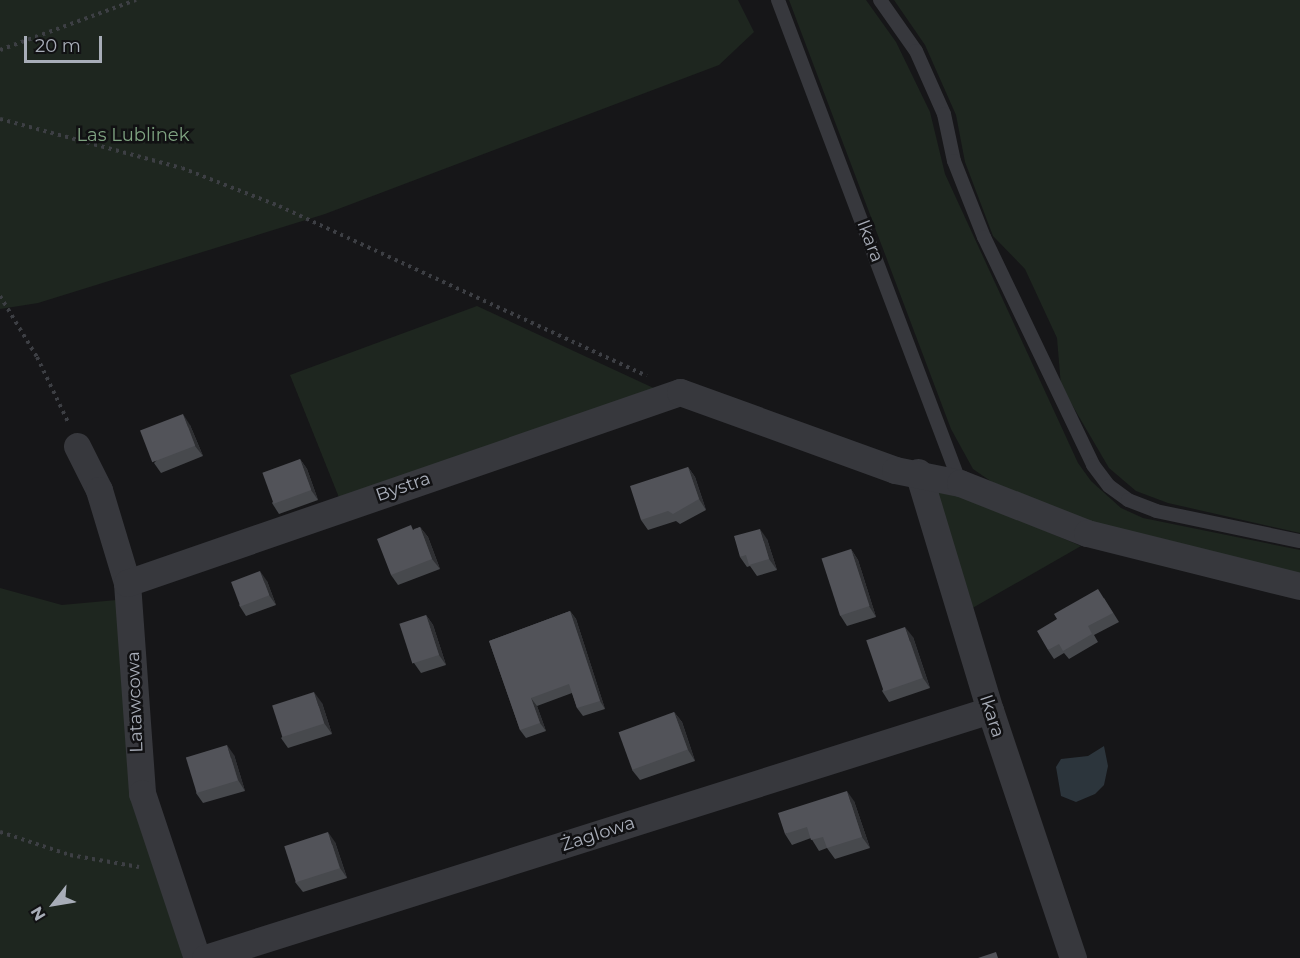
<!DOCTYPE html>
<meta charset="utf-8">
<style>
body{margin:0}
#map{position:relative;width:1300px;height:958px;overflow:hidden;background:#161618;font-family:Montserrat,sans-serif}
div>[style]{position:absolute}
[style*='--x']{left:calc(var(--x)*1px);top:calc(var(--y)*1px);width:calc(var(--w)*1px);rotate:calc(var(--a)*1deg)}
.green>*{inset:0;background:#1e261f}
.water>*{inset:0;background:#2c353c}
.path>*{height:4px;margin-top:-2px;transform-origin:0;background:repeating-linear-gradient(90deg,#3d3f44 0 3px,transparent 0 7.5px)}
.lane>*{height:14px;margin:-7px;padding:0 7px;transform-origin:7px;border-radius:7px;background:#37383d}
.street>*{height:27px;margin:-13.5px;padding:0 13.5px;transform-origin:13.5px;border-radius:13.5px;background:#37383d}
.wall>*{inset:0;background:#47494d}
.shaded-wall>*{inset:0;background:#2f3033}
.building>*{inset:0;background:#525359;transform-origin:0 0}
span{translate:-50% -50%;white-space:nowrap;text-align:center;line-height:1.15;-webkit-text-stroke:5px #111113;paint-order:stroke}
.park-label{font-size:18px;color:#7fa381}
.street-label{font-size:18px;color:#a8adb8}
.north{position:absolute;left:24px;top:874px;width:60px;height:60px;-webkit-text-stroke:4px #111113;paint-order:stroke;rotate:239deg;font-size:16px;font-weight:700;line-height:24px;text-align:center;color:#a8adb8}
.north::after{content:'';display:block;margin:auto;width:21px;height:27px;background:#a8adb8;clip-path:polygon(50% 0,100% 100%,50% 72%,0 100%)}
.scale{position:absolute;left:24px;top:36px;width:78px;height:27px;box-sizing:border-box;border:3px solid #a8adb8;border-top:0;padding-left:8px;font-size:18px;line-height:21px;white-space:nowrap;color:#a8adb8;-webkit-text-stroke:4px #111113;paint-order:stroke}
</style>
<div id="map">
<div class="green">
<div style="clip-path:polygon(0 0,738px 0,754px 32px,719px 65px,325px 214px,38px 303px,0 309px)"></div>
<div style="clip-path:polygon(789px 0,866px 0,896px 42px,930px 112px,945px 174px,1078px 463px,1091px 481px,1121px 508px,1143px 518px,1300px 550px,1300px 577px,1095px 526px,992px 482px,973px 469px,951px 429px)"></div>
<div style="clip-path:polygon(894px 0,1300px 0,1300px 533px,1168px 503px,1136px 491px,1109px 468px,1061px 386px,1057px 338px,1025px 269px,993px 236px,965px 162px,956px 115px,925px 45px)"></div>
<div style="clip-path:polygon(477px 306px,660px 391px,340px 500px,290px 375px)"></div>
<div style="clip-path:polygon(942px 487px,1081px 546px,969px 610px,933px 492px)"></div>
<div style="clip-path:polygon(0 588px,62px 605px,117px 600px,183px 958px,0 958px)"></div>
</div>
<div class="water">
<div style="clip-path:polygon(1104px 746px,1108px 766px,1104px 785px,1095px 794px,1076px 802px,1061px 796px,1056px 767px,1061px 759px,1088px 756px)"></div>
</div>
<div class="path">
<div style="--x:0;--y:50;--w:145;--a:-20.2"></div>
<div style="--x:0;--y:119;--w:188;--a:15.1"></div>
<div style="--x:182;--y:168;--w:104;--a:21.4"></div>
<div style="--x:279;--y:206;--w:405;--a:24.8"></div>
<div style="--x:0;--y:296;--w:71;--a:58.8"></div>
<div style="--x:37;--y:357;--w:72;--a:64.5"></div>
<div style="--x:0;--y:832;--w:74;--a:18.2"></div>
<div style="--x:70;--y:855;--w:70;--a:9.9"></div>
</div>
<div class="lane">
<div style="--x:778;--y:0;--w:516;--a:69.35"></div>
<div style="--x:880;--y:0;--w:62;--a:54.8"></div>
<div style="--x:916;--y:51;--w:69;--a:66"></div>
<div style="--x:944;--y:114;--w:48;--a:78"></div>
<div style="--x:954;--y:161;--w:82;--a:68.5"></div>
<div style="--x:984;--y:237;--w:253;--a:64.4"></div>
<div style="--x:1093;--y:465;--w:26;--a:53"></div>
<div style="--x:1109;--y:486;--w:24;--a:36"></div>
<div style="--x:1128;--y:500;--w:30;--a:21"></div>
<div style="--x:1156;--y:511;--w:147;--a:11.8"></div>
</div>
<div class="street">
<div style="--x:77;--y:446;--w:49;--a:63.4"></div>
<div style="--x:99;--y:490;--w:97;--a:73.2"></div>
<div style="--x:127;--y:583;--w:211;--a:85.9"></div>
<div style="--x:142;--y:793;--w:174;--a:71.6"></div>
<div style="--x:918;--y:472;--w:249;--a:73.2"></div>
<div style="--x:990;--y:710;--w:262;--a:71.5"></div>
<div style="--x:127;--y:583;--w:585;--a:-19.05"></div>
<div style="--x:680;--y:392;--w:229;--a:19.9"></div>
<div style="--x:895;--y:470;--w:66;--a:11.3"></div>
<div style="--x:960;--y:483;--w:136;--a:21.5"></div>
<div style="--x:1087;--y:533;--w:219;--a:14"></div>
<div style="--x:205;--y:958;--w:823;--a:-17.53"></div>
</div>
<div class="wall">
<div style="clip-path:polygon(190px 425px,203px 456px,161px 473px,154px 463px)"></div>
<div style="clip-path:polygon(300px 459px,307px 469px,318px 500px,279px 514px,272px 503px)"></div>
<div style="clip-path:polygon(688px 467px,695px 477px,706px 510px,680px 524px,676px 521px,648px 530px,641px 520px)"></div>
<div style="clip-path:polygon(420px 527px,428px 537px,440px 569px,398px 585px,391px 575px,414px 529px)"></div>
<div style="clip-path:polygon(767px 539px,777px 570px,757px 576px,750px 566px,747px 567px,740px 557px)"></div>
<div style="clip-path:polygon(851px 549px,858px 560px,876px 617px,847px 626px,840px 615px)"></div>
<div style="clip-path:polygon(267px 581px,276px 605px,246px 616px,239px 605px)"></div>
<div style="clip-path:polygon(1104px 598px,1119px 622px,1094px 635px,1098px 642px,1069px 659px,1064px 653px,1054px 659px,1048px 650px)"></div>
<div style="clip-path:polygon(570px 611px,576px 619px,605px 709px,583px 716px,577px 708px,572px 693px,537px 706px,546px 731px,526px 738px,520px 730px,489px 641px)"></div>
<div style="clip-path:polygon(426px 615px,433px 625px,446px 665px,421px 673px,414px 663px)"></div>
<div style="clip-path:polygon(913px 637px,930px 688px,889px 702px,882px 691px)"></div>
<div style="clip-path:polygon(322px 703px,332px 734px,288px 748px,281px 738px)"></div>
<div style="clip-path:polygon(674px 712px,682px 722px,695px 761px,640px 780px,632px 770px)"></div>
<div style="clip-path:polygon(234px 755px,245px 791px,203px 803px,196px 793px)"></div>
<div style="clip-path:polygon(854px 801px,870px 848px,835px 859px,827px 848px,819px 851px,811px 838px,792px 845px,785px 834px)"></div>
<div style="clip-path:polygon(335px 842px,347px 878px,303px 892px,295px 882px)"></div>
</div>
<div class="shaded-wall">
<div style="clip-path:polygon(183px 414px,190px 425px,203px 456px,195px 446px)"></div>
<div style="clip-path:polygon(300px 459px,307px 469px,318px 500px,311px 490px)"></div>
<div style="clip-path:polygon(688px 467px,695px 477px,706px 510px,699px 499px)"></div>
<div style="clip-path:polygon(420px 527px,428px 537px,440px 569px,432px 559px)"></div>
<div style="clip-path:polygon(760px 529px,767px 539px,777px 570px,769px 559px)"></div>
<div style="clip-path:polygon(851px 549px,858px 560px,876px 617px,869px 606px)"></div>
<div style="clip-path:polygon(260px 571px,267px 581px,276px 605px,269px 595px)"></div>
<div style="clip-path:polygon(570px 611px,576px 619px,605px 709px,600px 701px)"></div>
<div style="clip-path:polygon(426px 615px,433px 625px,446px 665px,439px 655px)"></div>
<div style="clip-path:polygon(905px 627px,913px 637px,930px 688px,923px 678px)"></div>
<div style="clip-path:polygon(314px 692px,322px 703px,332px 734px,324px 723px)"></div>
<div style="clip-path:polygon(531px 698px,537px 706px,546px 731px,540px 723px)"></div>
<div style="clip-path:polygon(674px 712px,682px 722px,695px 761px,688px 750px)"></div>
<div style="clip-path:polygon(227px 745px,234px 755px,245px 791px,238px 780px)"></div>
<div style="clip-path:polygon(847px 791px,854px 801px,870px 848px,862px 837px)"></div>
<div style="clip-path:polygon(328px 832px,335px 842px,347px 878px,340px 868px)"></div>
</div>
<div class="building">
<div style="left:183px;top:414px;width:34px;height:46px;rotate:69deg"></div>
<div style="left:300px;top:459px;width:33px;height:40px;rotate:70deg"></div>
<div style="clip-path:polygon(688px 467px,699px 499px,673px 514px,668px 511px,641px 520px,630px 486px)"></div>
<div style="clip-path:polygon(411px 525px,413px 530px,420px 527px,432px 559px,391px 575px,377px 539px)"></div>
<div style="clip-path:polygon(760px 529px,769px 559px,749px 565px,746px 555px,740px 557px,734px 536px)"></div>
<div style="left:851px;top:549px;width:60px;height:31px;rotate:72deg"></div>
<div style="left:260px;top:571px;width:26px;height:31px;rotate:69deg"></div>
<div style="clip-path:polygon(1098px 589px,1113px 613px,1088px 626px,1092px 634px,1063px 651px,1059px 644px,1048px 650px,1037px 631px,1057px 619px,1054px 614px)"></div>
<div style="clip-path:polygon(570px 611px,600px 701px,577px 708px,569px 684px,531px 698px,540px 723px,520px 730px,489px 641px)"></div>
<div style="left:426px;top:615px;width:42px;height:28px;rotate:72deg"></div>
<div style="left:905px;top:627px;width:54px;height:41px;rotate:71deg"></div>
<div style="left:314px;top:692px;width:33px;height:44px;rotate:72deg"></div>
<div style="left:674px;top:712px;width:40px;height:59px;rotate:70deg"></div>
<div style="left:227px;top:745px;width:37px;height:43px;rotate:73deg"></div>
<div style="clip-path:polygon(847px 791px,862px 837px,827px 848px,823px 837px,811px 840px,807px 827px,785px 834px,778px 813px)"></div>
<div style="left:328px;top:832px;width:38px;height:46px;rotate:72deg"></div>
<div style="clip-path:polygon(996px 952px,998px 958px,978px 958px)"></div>
</div>
<div class="park-label">
<span style="left:133px;top:135px">Las Lublinek</span>
</div>
<div class="street-label">
<span style="left:870px;top:241px;rotate:69deg">Ikara</span>
<span style="left:403px;top:487px;rotate:-19deg">Bystra</span>
<span style="left:135px;top:702px;rotate:-92deg">Latawcowa</span>
<span style="left:992px;top:716px;rotate:72deg">Ikara</span>
<span style="left:598px;top:834px;rotate:-18deg">Żaglowa</span>
</div>
<div class="north">N</div>
<div class="scale">20 m</div>
</div>
